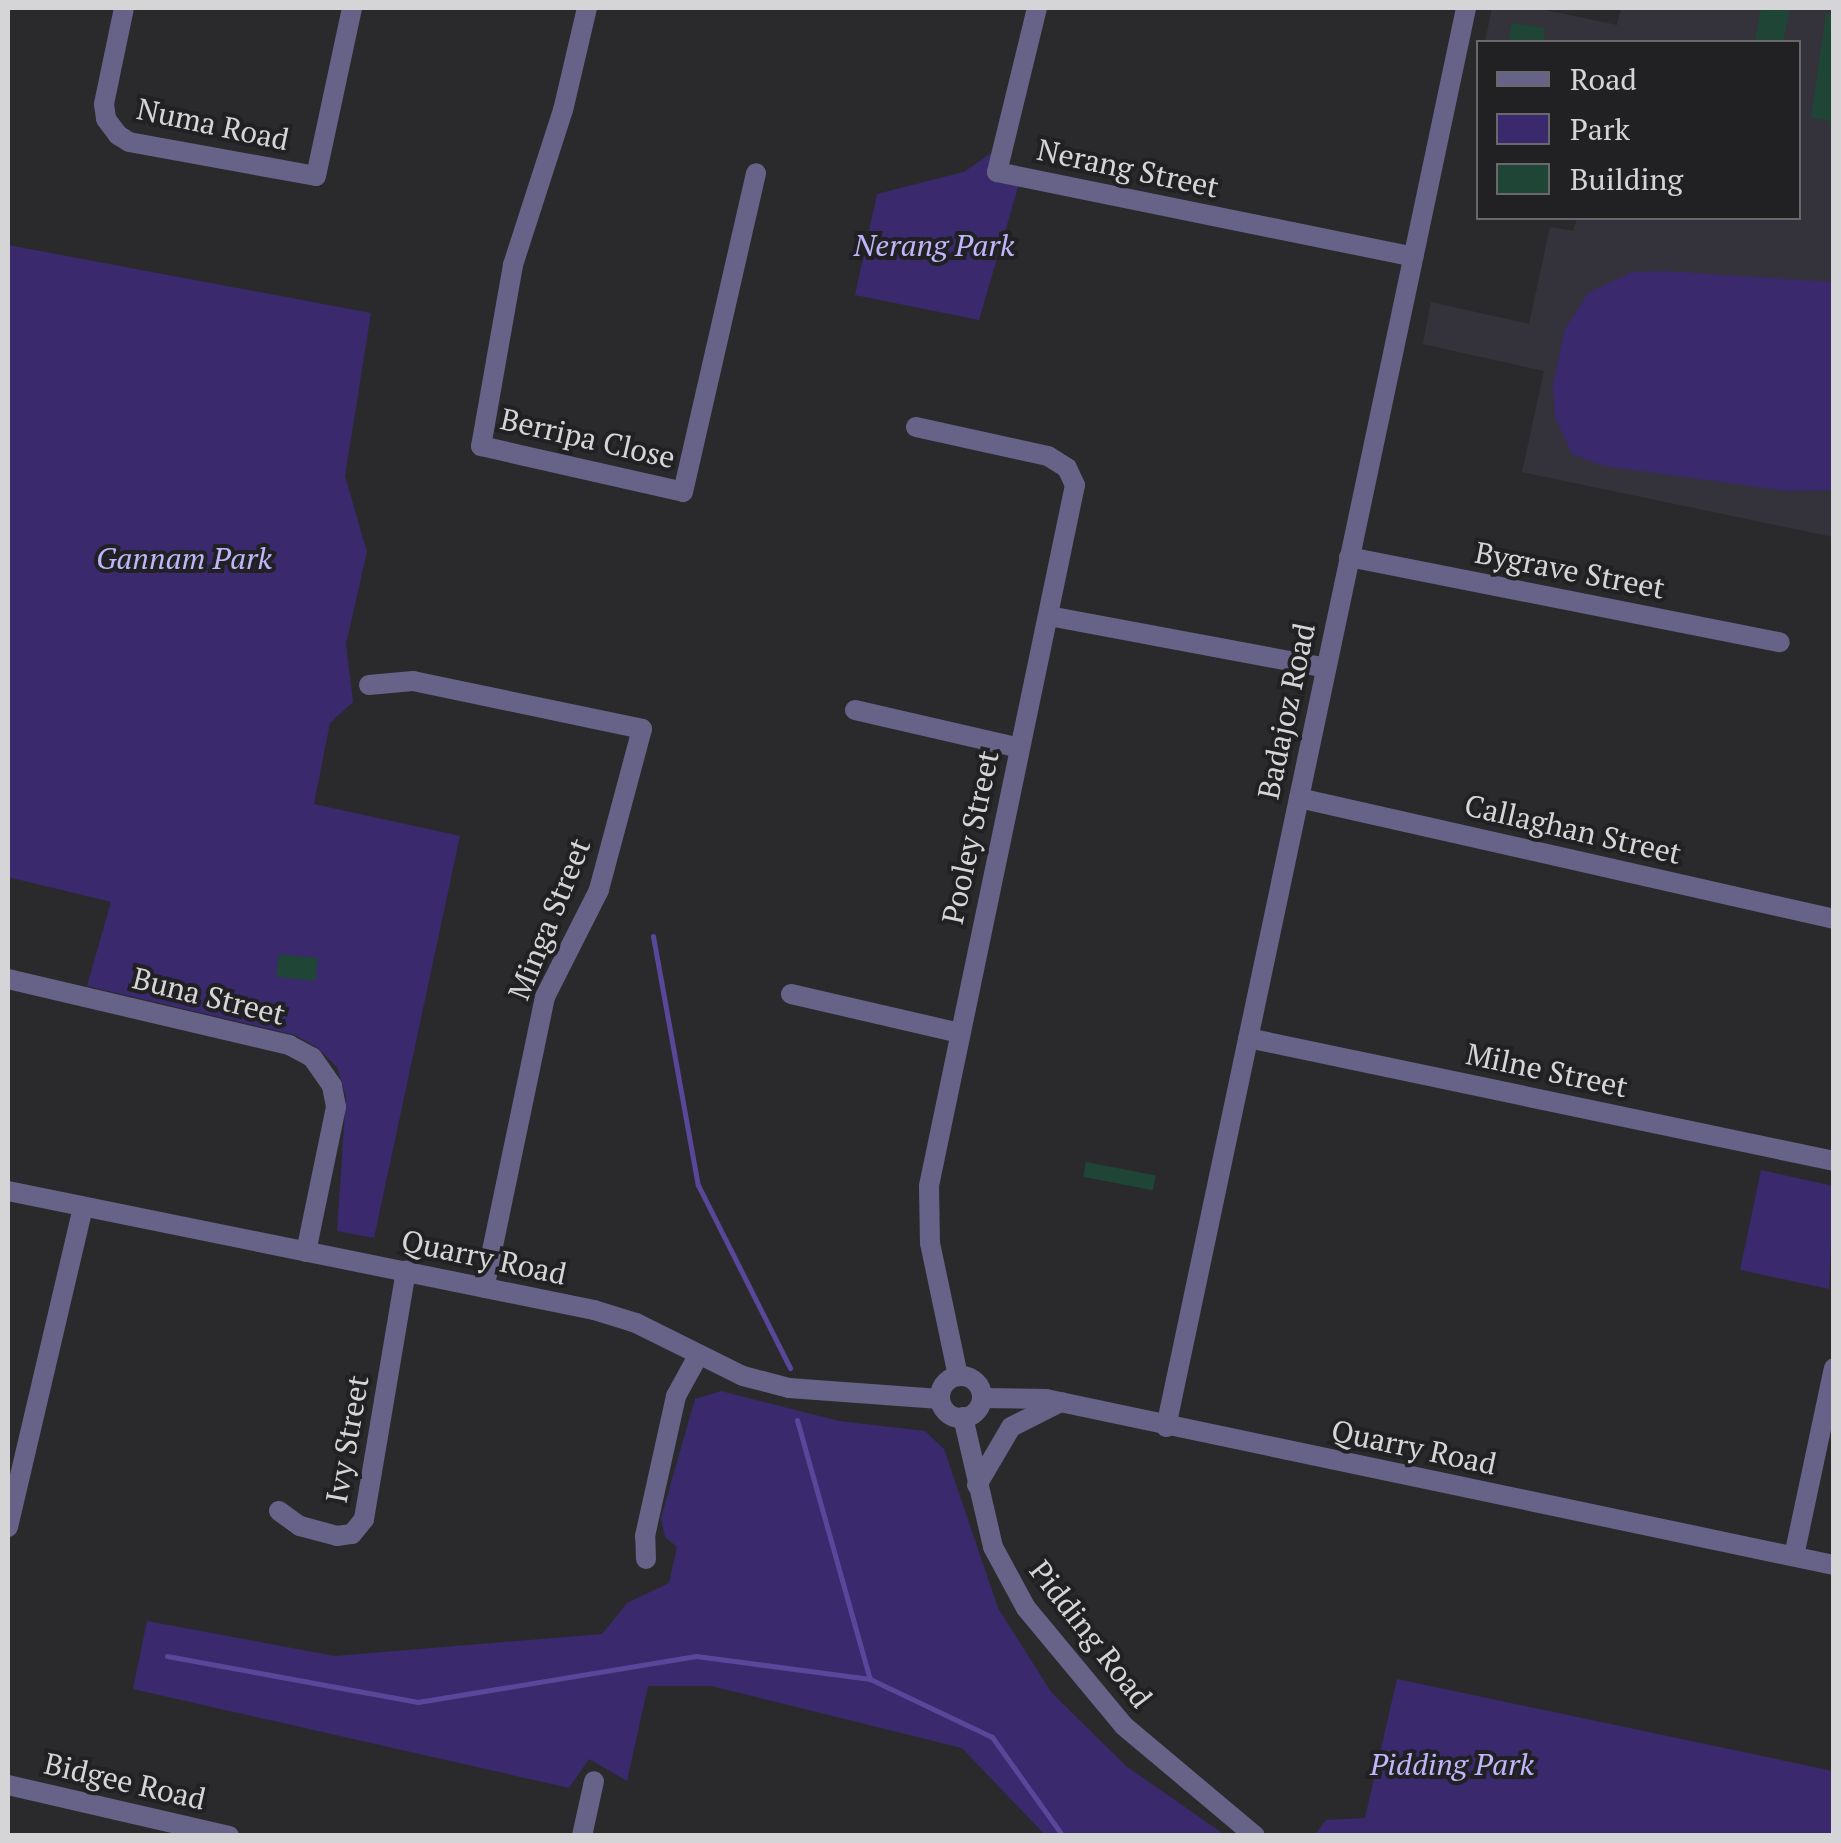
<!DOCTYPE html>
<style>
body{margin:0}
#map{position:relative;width:1841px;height:1843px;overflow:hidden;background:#2a2a2d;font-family:"PT Serif",serif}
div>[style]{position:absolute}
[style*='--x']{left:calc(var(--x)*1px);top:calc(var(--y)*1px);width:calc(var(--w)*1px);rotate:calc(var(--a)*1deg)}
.built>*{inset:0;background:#34333c}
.green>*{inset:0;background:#3a296d}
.stream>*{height:5px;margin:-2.5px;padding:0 2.5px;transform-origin:2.5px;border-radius:2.5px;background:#59479a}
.building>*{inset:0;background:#1f4536;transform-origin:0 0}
.minor>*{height:20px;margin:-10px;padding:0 10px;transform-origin:10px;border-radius:10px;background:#676287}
.minor>.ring{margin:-10px;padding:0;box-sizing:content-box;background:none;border:20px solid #676287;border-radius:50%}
span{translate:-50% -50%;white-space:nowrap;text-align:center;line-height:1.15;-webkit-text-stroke:8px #212123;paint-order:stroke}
.street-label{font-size:30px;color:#d5d5d7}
.park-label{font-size:30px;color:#beb5fa;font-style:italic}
.frame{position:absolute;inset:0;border:10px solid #d5d5d7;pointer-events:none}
.legend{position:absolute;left:1476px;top:40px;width:325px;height:180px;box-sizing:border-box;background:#212123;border:2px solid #69696b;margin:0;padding:12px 18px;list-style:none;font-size:30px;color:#d5d5d7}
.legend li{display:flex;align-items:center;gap:20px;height:50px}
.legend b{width:50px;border:2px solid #69696b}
</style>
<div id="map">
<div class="built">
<div style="clip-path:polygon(1492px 8px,1535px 8px,1617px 25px,1621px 8px,1833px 8px,1833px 537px,1522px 472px,1544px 371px,1423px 344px,1431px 302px,1529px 324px,1550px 227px,1573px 231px,1577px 218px,1798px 218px,1798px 42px,1485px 42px)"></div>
</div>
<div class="green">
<div style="clip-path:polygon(1004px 144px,998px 172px,1021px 177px,979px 320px,855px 295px,877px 194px,964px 172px)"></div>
<div style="clip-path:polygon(8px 245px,371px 313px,345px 476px,367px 552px,346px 644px,353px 702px,330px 723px,314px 804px,460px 836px,374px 1238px,337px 1231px,346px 1097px,337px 1067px,318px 1048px,295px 1035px,87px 986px,111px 902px,8px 877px)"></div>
<div style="clip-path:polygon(1664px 271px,1833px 282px,1833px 490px,1787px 491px,1604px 466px,1572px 454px,1555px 417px,1553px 385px,1565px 329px,1588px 293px,1632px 272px)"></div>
<div style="clip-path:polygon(1761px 1170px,1833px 1186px,1829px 1289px,1740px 1270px)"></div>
<div style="clip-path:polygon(721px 1391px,839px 1421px,925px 1431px,944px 1449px,998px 1608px,1051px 1692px,1126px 1766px,1225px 1835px,1045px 1835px,962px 1748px,711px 1686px,648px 1686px,627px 1781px,589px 1759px,569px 1788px,133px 1689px,147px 1621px,335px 1656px,602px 1634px,627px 1603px,669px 1583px,677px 1547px,665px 1537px,661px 1518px,695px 1399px)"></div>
<div style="clip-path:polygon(1397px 1679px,1833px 1771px,1833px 1835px,1315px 1835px,1326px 1820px,1365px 1818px)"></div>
</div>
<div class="stream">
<div style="--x:653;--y:936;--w:253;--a:79.8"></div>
<div style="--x:698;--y:1185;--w:205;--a:63.3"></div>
<div style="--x:797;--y:1420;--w:269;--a:74.3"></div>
<div style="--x:167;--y:1656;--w:255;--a:10.4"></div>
<div style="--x:418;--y:1702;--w:282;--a:-9.4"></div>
<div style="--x:696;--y:1656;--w:176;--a:7.5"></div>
<div style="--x:870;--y:1679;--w:135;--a:25.4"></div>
<div style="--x:992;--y:1737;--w:122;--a:54.4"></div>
</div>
<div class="building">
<div style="clip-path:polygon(1761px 8px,1790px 8px,1783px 42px,1755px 42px)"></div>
<div style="clip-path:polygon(1826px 14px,1834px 15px,1834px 122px,1811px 117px)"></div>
<div style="clip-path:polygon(1512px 23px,1545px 28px,1543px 42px,1508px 42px)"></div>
<div style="left:279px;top:954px;width:39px;height:23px;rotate:6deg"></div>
<div style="left:1086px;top:1162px;width:71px;height:15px;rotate:11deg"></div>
</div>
<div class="minor">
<div style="--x:124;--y:8;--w:98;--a:101.8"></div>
<div style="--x:104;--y:104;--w:15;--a:82"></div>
<div style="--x:106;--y:119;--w:20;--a:53"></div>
<div style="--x:118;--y:135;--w:13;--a:32"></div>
<div style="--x:129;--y:142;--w:190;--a:10.3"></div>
<div style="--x:316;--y:176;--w:172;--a:-77.9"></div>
<div style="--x:587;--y:8;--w:105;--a:103.2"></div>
<div style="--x:563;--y:110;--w:163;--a:107.9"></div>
<div style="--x:513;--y:265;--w:184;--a:100"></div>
<div style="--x:481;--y:446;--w:207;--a:12.8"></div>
<div style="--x:683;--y:492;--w:327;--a:-77.1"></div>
<div style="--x:1037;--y:8;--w:169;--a:103.7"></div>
<div style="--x:997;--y:172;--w:425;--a:11.5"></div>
<div style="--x:916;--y:427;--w:135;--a:12.4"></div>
<div style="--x:1048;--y:456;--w:22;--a:32"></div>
<div style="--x:1067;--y:468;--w:19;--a:65"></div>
<div style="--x:1075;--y:485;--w:716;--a:101.77"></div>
<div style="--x:929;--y:1186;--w:57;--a:89"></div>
<div style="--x:930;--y:1243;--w:136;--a:78.1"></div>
<div style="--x:1349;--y:557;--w:439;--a:11.2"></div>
<div style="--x:1049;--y:616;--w:282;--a:10.6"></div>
<div style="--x:369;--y:685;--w:44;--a:-5.2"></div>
<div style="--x:413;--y:681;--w:234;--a:11.8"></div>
<div style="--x:642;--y:729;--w:167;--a:105"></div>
<div style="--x:599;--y:890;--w:120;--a:116.8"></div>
<div style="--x:545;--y:997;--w:297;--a:101.8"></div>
<div style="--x:855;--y:710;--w:168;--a:13"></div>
<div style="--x:1299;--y:798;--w:549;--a:12.74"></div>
<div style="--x:8;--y:979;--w:289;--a:13.2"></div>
<div style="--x:289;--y:1045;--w:26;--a:28"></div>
<div style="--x:312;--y:1057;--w:35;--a:55"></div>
<div style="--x:332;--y:1086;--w:21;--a:79"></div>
<div style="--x:336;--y:1107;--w:148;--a:101.7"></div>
<div style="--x:791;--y:994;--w:173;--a:13"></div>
<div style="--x:1248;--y:1038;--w:599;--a:11.85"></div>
<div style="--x:8;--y:1191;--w:598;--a:11.48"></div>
<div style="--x:594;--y:1310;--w:44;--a:17.2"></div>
<div style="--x:636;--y:1323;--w:119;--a:26.4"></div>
<div style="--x:743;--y:1376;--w:48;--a:14.6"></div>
<div style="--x:789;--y:1388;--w:151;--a:4.2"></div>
<div class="ring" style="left:940px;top:1376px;width:22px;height:22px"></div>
<div style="--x:982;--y:1398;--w:64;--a:0.9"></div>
<div style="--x:1046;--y:1399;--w:805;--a:11.9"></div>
<div style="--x:963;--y:1417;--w:133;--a:77"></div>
<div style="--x:993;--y:1547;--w:69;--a:61.6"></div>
<div style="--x:1026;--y:1608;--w:153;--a:50.3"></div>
<div style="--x:1124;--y:1726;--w:171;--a:40"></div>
<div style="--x:1166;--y:1427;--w:1450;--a:-78.06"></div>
<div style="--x:977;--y:1485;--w:67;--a:-59.6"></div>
<div style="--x:1011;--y:1427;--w:56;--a:-26.6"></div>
<div style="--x:279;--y:1511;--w:26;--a:36"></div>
<div style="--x:300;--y:1526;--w:38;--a:15"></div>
<div style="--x:337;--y:1536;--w:15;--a:-8"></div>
<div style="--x:352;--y:1534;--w:19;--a:-51"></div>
<div style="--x:364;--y:1519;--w:252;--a:-80.4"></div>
<div style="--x:8;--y:1527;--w:329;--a:-76.8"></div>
<div style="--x:1794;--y:1556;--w:192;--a:-78"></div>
<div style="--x:646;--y:1559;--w:23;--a:-92"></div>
<div style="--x:645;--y:1536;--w:143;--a:-77.5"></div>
<div style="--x:676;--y:1396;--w:46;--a:-61.2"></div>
<div style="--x:8;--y:1785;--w:227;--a:13"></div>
<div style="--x:582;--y:1836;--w:56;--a:-77.7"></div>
</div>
<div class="street-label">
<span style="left:213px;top:124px;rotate:12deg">Numa Road</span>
<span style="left:1128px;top:168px;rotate:12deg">Nerang Street</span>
<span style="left:588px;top:438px;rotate:13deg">Berripa Close</span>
<span style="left:1570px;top:570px;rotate:11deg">Bygrave Street</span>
<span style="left:1286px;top:711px;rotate:-78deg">Badajoz Road</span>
<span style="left:1573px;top:829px;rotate:13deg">Callaghan Street</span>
<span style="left:970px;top:837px;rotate:-78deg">Pooley Street</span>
<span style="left:549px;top:919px;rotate:-68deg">Minga Street</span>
<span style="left:209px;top:996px;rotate:14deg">Buna Street</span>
<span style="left:1547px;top:1070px;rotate:12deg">Milne Street</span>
<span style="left:484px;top:1257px;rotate:12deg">Quarry Road</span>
<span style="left:347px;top:1439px;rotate:-80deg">Ivy Street</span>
<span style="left:1414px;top:1447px;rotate:12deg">Quarry Road</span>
<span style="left:1091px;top:1634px;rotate:52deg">Pidding Road</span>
<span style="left:125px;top:1781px;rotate:13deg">Bidgee Road</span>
</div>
<div class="park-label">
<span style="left:934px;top:245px">Nerang Park</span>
<span style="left:184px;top:558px">Gannam Park</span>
<span style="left:1452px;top:1764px">Pidding Park</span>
</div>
<div class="frame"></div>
<ul class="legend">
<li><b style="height:12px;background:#676287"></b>Road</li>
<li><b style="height:28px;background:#3a296d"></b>Park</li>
<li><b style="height:28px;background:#1f4536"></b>Building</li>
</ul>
</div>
